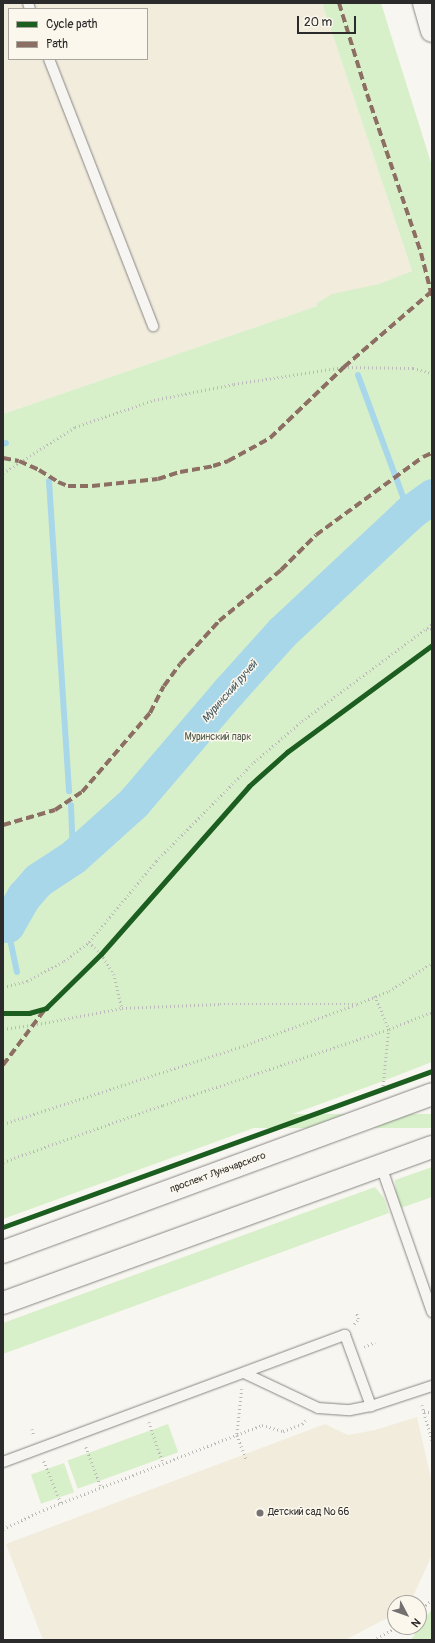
<!DOCTYPE html>
<meta charset="utf-8">
<style>
body{margin:0}
#map{position:relative;width:435px;height:1643px;overflow:hidden;background:#f8f6f0;font-family:Pangolin,sans-serif}
div>[style]{position:absolute}
[style*='--x']{left:calc(var(--x)*1px);top:calc(var(--y)*1px);width:calc(var(--w)*1px);rotate:calc(var(--a)*1deg)}
.built>*{inset:0;background:#f2ecdd}
.green>*{inset:0;background:#d8f0ca;transform-origin:0 0}
.stream>*{height:6px;margin:-3px;padding:0 3px;transform-origin:3px;border-radius:3px;background:#a8d7ea}
.river>*{height:35px;margin:-17.5px;padding:0 17.5px;transform-origin:17.5px;border-radius:17.5px;background:#a8d7ea}
.path>*{height:2.5px;margin-top:-1.25px;transform-origin:0;background:repeating-linear-gradient(90deg,#bcbab8 0 1px,transparent 0 4px)}
.roads{filter:drop-shadow(0 0 1px #878684) drop-shadow(0 0 1px #878684)}
.lane>*{height:10px;margin:-5px;padding:0 5px;transform-origin:5px;border-radius:5px;background:#f6f5f1}
.secondary>*{height:22px;margin:-11px;padding:0 11px;transform-origin:11px;border-radius:11px;background:#f6f5f1}
.quiet>*{height:4px;margin-top:-2px;transform-origin:0;background:repeating-linear-gradient(90deg,#8d6e63 0 8px,transparent 0 12px)}
.cycleway>*{height:5px;margin:-2.5px;padding:0 2.5px;transform-origin:2.5px;border-radius:2.5px;background:#1b5e20}
.dots>*{width:11px;height:11px;translate:-50% -50%;box-sizing:border-box;border:2px solid #fbf7ec;border-radius:50%}
span{translate:-50% -50%;white-space:nowrap;text-align:center;line-height:1.15;-webkit-text-stroke:3px #fbf7ec;paint-order:stroke}
.park-label{font-size:10px;color:#505b4b}
.street-label{font-size:10px;color:#2b2b2b}
.poi-label{font-size:10px;color:#2b2b2b}
.left{translate:0 -50%;text-align:left}
.water-label{font-size:11px;color:#465b63;font-style:italic}
.frame{position:absolute;inset:0;border:4px solid #2b2b2b;pointer-events:none}
.legend{position:absolute;left:8px;top:8px;width:140px;height:52px;box-sizing:border-box;background:#fbf7ec;border:1px solid #a8a59f;margin:0;padding:5px 7px;list-style:none;font-size:12px;color:#2b2b2b}
.legend li{display:flex;align-items:center;gap:8px;height:20px}
.legend b{width:20px;border:1px solid #a8a59f}
.north{position:absolute;left:387px;top:1595px;width:40px;height:40px;box-sizing:border-box;background:#fbf7ec;border:1px solid #a8a59f;border-radius:50%;rotate:131deg;font-size:11px;font-weight:700;line-height:16px;text-align:center;color:#2b2b2b}
.north::after{content:'';display:block;margin:auto;width:14px;height:18px;background:#737270;clip-path:polygon(50% 0,100% 100%,50% 72%,0 100%)}
.scale{position:absolute;left:297px;top:16px;width:59px;height:18px;box-sizing:border-box;border:2px solid #2b2b2b;border-top:0;padding-left:5px;font-size:12px;line-height:14px;white-space:nowrap;color:#2b2b2b;-webkit-text-stroke:3px #fbf7ec;paint-order:stroke}
</style>
<div id="map">
<div class="built">
<div style="clip-path:polygon(evenodd,3px 3px,322px 3px,412px 271px,375px 286px,3px 414px,3px 3px,9px 9px,147px 9px,147px 59px,9px 59px,9px 9px)"></div>
<div style="clip-path:polygon(417px 1417px,432px 1483px,432px 1555px,410px 1603px,395px 1603px,395px 1614px,345px 1640px,43px 1640px,6px 1544px,325px 1424px,348px 1435px,375px 1430px)"></div>
</div>
<div class="green">
<div style="clip-path:polygon(322px 3px,381px 3px,432px 166px,432px 1062px,378px 1083px,3px 1219px,3px 414px,317px 306px,317px 303px,332px 294px,379px 284px,412px 271px)"></div>
<div style="left:432px;top:1114px;width:14px;height:456px;rotate:90deg"></div>
<div style="clip-path:polygon(432px 1167px,432px 1197px,401px 1208px,396px 1193px,395px 1180px)"></div>
<div style="clip-path:polygon(375px 1187px,384px 1198px,389px 1213px,3px 1354px,3px 1323px)"></div>
<div style="left:168px;top:1424px;width:30px;height:107px;rotate:70deg"></div>
<div style="left:64px;top:1463px;width:31px;height:35px;rotate:71deg"></div>
<div style="clip-path:polygon(432px 1610px,432px 1640px,411px 1640px,428px 1614px)"></div>
</div>
<div class="stream">
<div style="--x:358;--y:375;--w:147;--a:69.7"></div>
<div style="--x:3;--y:444;--w:3;--a:-18"></div>
<div style="--x:49;--y:481;--w:311;--a:86.3"></div>
<div style="--x:71;--y:805;--w:52;--a:87.8"></div>
<div style="--x:7;--y:925;--w:48;--a:78"></div>
</div>
<div class="river">
<div style="--x:3;--y:925;--w:4;--a:0"></div>
<div style="--x:7;--y:925;--w:34;--a:-60"></div>
<div style="--x:24;--y:896;--w:21;--a:-49"></div>
<div style="--x:38;--y:880;--w:42;--a:-33.3"></div>
<div style="--x:73;--y:857;--w:82;--a:-42"></div>
<div style="--x:134;--y:802;--w:145;--a:-49.5"></div>
<div style="--x:228;--y:692;--w:81;--a:-48"></div>
<div style="--x:282;--y:632;--w:174;--a:-43.1"></div>
<div style="--x:409;--y:513;--w:29;--a:-36"></div>
</div>
<div class="path">
<div style="--x:3;--y:473;--w:85;--a:-32.6"></div>
<div style="--x:75;--y:427;--w:83;--a:-18.9"></div>
<div style="--x:154;--y:400;--w:82;--a:-11.3"></div>
<div style="--x:234;--y:384;--w:111;--a:-8.8"></div>
<div style="--x:344;--y:367;--w:69;--a:0.8"></div>
<div style="--x:413;--y:368;--w:20;--a:15"></div>
<div style="--x:426;--y:630;--w:6;--a:-18"></div>
<div style="--x:89;--y:942;--w:17;--a:45"></div>
<div style="--x:101;--y:954;--w:24;--a:57"></div>
<div style="--x:114;--y:974;--w:35;--a:77"></div>
<div style="--x:3;--y:987;--w:25;--a:-14"></div>
<div style="--x:27;--y:981;--w:42;--a:-28.4"></div>
<div style="--x:64;--y:961;--w:31;--a:-37"></div>
<div style="--x:89;--y:942;--w:105;--a:-50.4"></div>
<div style="--x:156;--y:861;--w:139;--a:-45.3"></div>
<div style="--x:254;--y:762;--w:63;--a:-40.5"></div>
<div style="--x:302;--y:721;--w:162;--a:-36.7"></div>
<div style="--x:375;--y:996;--w:36;--a:67"></div>
<div style="--x:389;--y:1029;--w:60;--a:95.7"></div>
<div style="--x:3;--y:1029;--w:30;--a:-8"></div>
<div style="--x:33;--y:1025;--w:91;--a:-10.8"></div>
<div style="--x:122;--y:1008;--w:98;--a:-2.3"></div>
<div style="--x:220;--y:1004;--w:134;--a:0"></div>
<div style="--x:3;--y:1124;--w:252;--a:-18"></div>
<div style="--x:243;--y:1046;--w:121;--a:-20.2"></div>
<div style="--x:357;--y:1004;--w:35;--a:-22"></div>
<div style="--x:389;--y:991;--w:51;--a:-33.1"></div>
<div style="--x:3;--y:1162;--w:170;--a:-19.6"></div>
<div style="--x:163;--y:1105;--w:238;--a:-18.6"></div>
<div style="--x:389;--y:1029;--w:46;--a:-21.6"></div>
<div style="--x:354;--y:1324;--w:6;--a:-51"></div>
<div style="--x:358;--y:1319;--w:7;--a:-106"></div>
<div style="--x:364;--y:1347;--w:12;--a:-24"></div>
<div style="--x:242;--y:1389;--w:46;--a:96.2"></div>
<div style="--x:237;--y:1435;--w:26;--a:69"></div>
<div style="--x:422;--y:1405;--w:37;--a:74"></div>
<div style="--x:424;--y:1411;--w:8;--a:14"></div>
<div style="--x:149;--y:1422;--w:43;--a:71.1"></div>
<div style="--x:32;--y:1429;--w:7;--a:74"></div>
<div style="--x:86;--y:1447;--w:43;--a:69.4"></div>
<div style="--x:44;--y:1461;--w:45;--a:68"></div>
<div style="--x:3;--y:1529;--w:44;--a:-25.4"></div>
<div style="--x:43;--y:1510;--w:235;--a:-21.2"></div>
<div style="--x:262;--y:1425;--w:22;--a:16"></div>
<div style="--x:283;--y:1431;--w:20;--a:-20"></div>
<div style="--x:302;--y:1424;--w:8;--a:-45"></div>
<div style="--x:419;--y:1610;--w:16;--a:-38"></div>
<div style="--x:373;--y:1640;--w:27;--a:-28"></div>
<div style="--x:431;--y:1640;--w:2;--a:-63"></div>
</div>
<div class="roads">
<div class="lane">
<div style="--x:28;--y:3;--w:6;--a:72"></div>
<div style="--x:49;--y:59;--w:287;--a:68.7"></div>
<div style="--x:381;--y:1166;--w:155;--a:70.7"></div>
<div style="--x:244;--y:1373;--w:82;--a:25.3"></div>
<div style="--x:318;--y:1408;--w:32;--a:4"></div>
<div style="--x:350;--y:1410;--w:21;--a:-11"></div>
<div style="--x:371;--y:1406;--w:64;--a:-18.2"></div>
<div style="--x:3;--y:1462;--w:365;--a:-20.4"></div>
<div style="--x:345;--y:1335;--w:76;--a:69.9"></div>
</div>
<div class="secondary">
<div style="--x:424;--y:3;--w:29;--a:74"></div>
<div style="--x:3;--y:1252;--w:457;--a:-20.2"></div>
<div style="--x:3;--y:1303;--w:456;--a:-20"></div>
</div>
</div>
<div class="quiet">
<div style="--x:339;--y:3;--w:95;--a:72.9"></div>
<div style="--x:367;--y:94;--w:168;--a:71.2"></div>
<div style="--x:421;--y:253;--w:44;--a:75.7"></div>
<div style="--x:3;--y:458;--w:16;--a:11"></div>
<div style="--x:19;--y:461;--w:22;--a:24"></div>
<div style="--x:39;--y:470;--w:22;--a:32"></div>
<div style="--x:58;--y:482;--w:11;--a:22"></div>
<div style="--x:68;--y:486;--w:24;--a:0"></div>
<div style="--x:92;--y:486;--w:66;--a:-6.1"></div>
<div style="--x:158;--y:479;--w:23;--a:-18"></div>
<div style="--x:180;--y:472;--w:34;--a:-10"></div>
<div style="--x:213;--y:466;--w:16;--a:-18"></div>
<div style="--x:228;--y:461;--w:48;--a:-28.7"></div>
<div style="--x:270;--y:438;--w:103;--a:-43.8"></div>
<div style="--x:344;--y:367;--w:116;--a:-40.8"></div>
<div style="--x:3;--y:825;--w:54;--a:-16.1"></div>
<div style="--x:55;--y:810;--w:32;--a:-34"></div>
<div style="--x:82;--y:792;--w:104;--a:-49.3"></div>
<div style="--x:150;--y:713;--w:30;--a:-63"></div>
<div style="--x:164;--y:686;--w:27;--a:-54"></div>
<div style="--x:180;--y:664;--w:58;--a:-47.8"></div>
<div style="--x:219;--y:621;--w:80;--a:-39.4"></div>
<div style="--x:281;--y:570;--w:49;--a:-45"></div>
<div style="--x:316;--y:535;--w:132;--a:-36.1"></div>
<div style="--x:423;--y:457;--w:10;--a:-24"></div>
<div style="--x:3;--y:1065;--w:71;--a:-53"></div>
</div>
<div class="cycleway">
<div style="--x:3;--y:1013;--w:26;--a:0"></div>
<div style="--x:29;--y:1013;--w:18;--a:-16"></div>
<div style="--x:46;--y:1008;--w:77;--a:-44.5"></div>
<div style="--x:101;--y:954;--w:224;--a:-48.6"></div>
<div style="--x:249;--y:786;--w:51;--a:-41.8"></div>
<div style="--x:287;--y:752;--w:180;--a:-36.4"></div>
<div style="--x:3;--y:1227;--w:456;--a:-20"></div>
</div>
<div class="dots">
<div style="left:260px;top:1513px;background:#737270"></div>
</div>
<div class="park-label">
<span style="left:218px;top:738px">Муринский парк</span>
</div>
<div class="street-label">
<span style="left:218px;top:1173px;rotate:-20deg">проспект Луначарского</span>
</div>
<div class="poi-label">
<span class="left" style="left:268px;top:1513px">Детский сад № 66</span>
</div>
<div class="water-label">
<span style="left:230px;top:692px;rotate:-49deg">Муринский ручей</span>
</div>
<div class="frame"></div>
<ul class="legend">
<li><b style="height:5px;background:#1b5e20"></b>Cycle path</li>
<li><b style="height:5px;background:#8d6e63"></b>Path</li>
</ul>
<div class="north">N</div>
<div class="scale">20 m</div>
</div>
